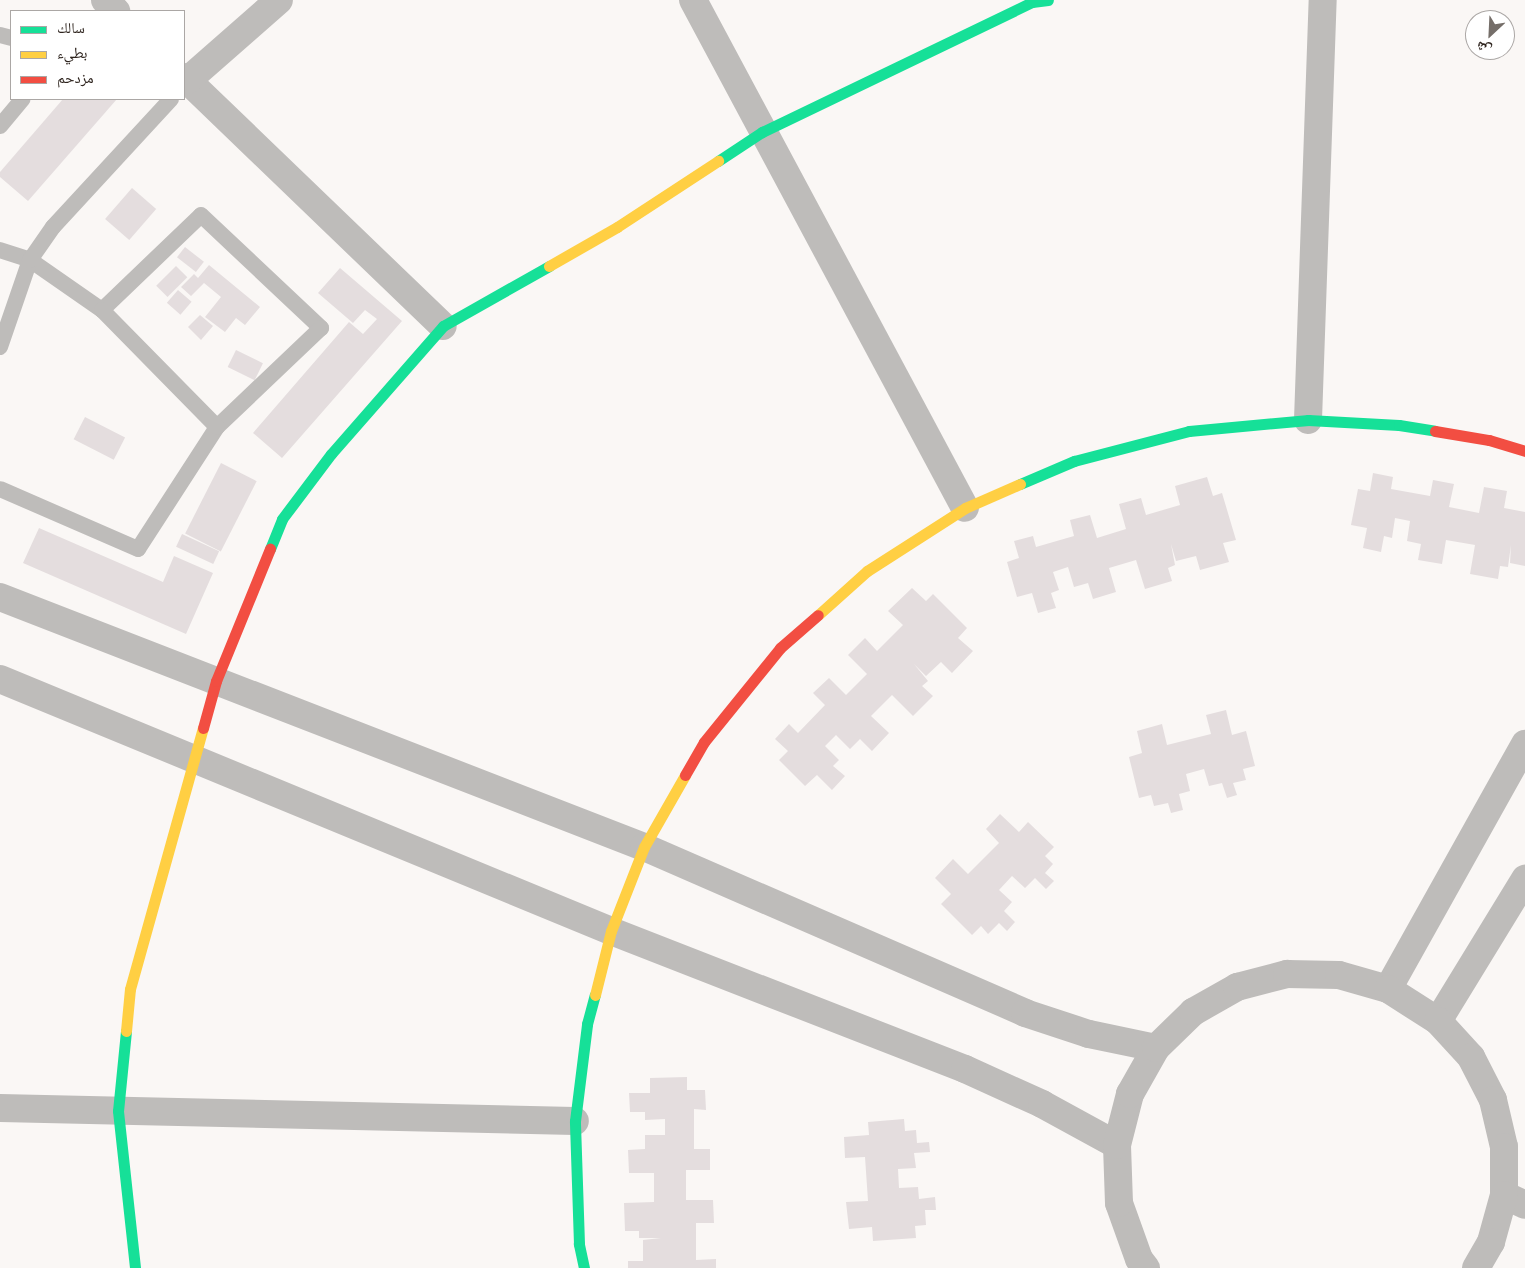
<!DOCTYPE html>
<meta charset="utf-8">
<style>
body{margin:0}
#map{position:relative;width:1525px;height:1268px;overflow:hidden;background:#faf7f5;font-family:"Fira Sans Condensed","Noto Naskh Arabic",sans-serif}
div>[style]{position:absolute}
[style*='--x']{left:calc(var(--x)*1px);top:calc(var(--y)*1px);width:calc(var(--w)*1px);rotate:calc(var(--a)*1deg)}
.building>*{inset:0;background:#e4ddde;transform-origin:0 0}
.lane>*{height:16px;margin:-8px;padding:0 8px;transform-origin:8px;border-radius:8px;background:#bebcba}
.street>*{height:28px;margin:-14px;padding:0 14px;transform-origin:14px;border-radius:14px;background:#bebcba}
.fast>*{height:11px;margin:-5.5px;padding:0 5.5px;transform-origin:5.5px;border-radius:5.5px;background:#16e098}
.slow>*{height:11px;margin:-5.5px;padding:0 5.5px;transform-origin:5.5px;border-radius:5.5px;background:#ffcf43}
.jam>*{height:11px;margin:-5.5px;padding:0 5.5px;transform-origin:5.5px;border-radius:5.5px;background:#f24e42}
span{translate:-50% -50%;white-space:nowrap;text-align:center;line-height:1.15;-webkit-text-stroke:4px #fff;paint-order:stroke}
.legend{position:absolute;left:10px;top:10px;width:175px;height:90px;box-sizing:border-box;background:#fff;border:1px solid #aba7a5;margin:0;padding:6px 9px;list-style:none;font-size:15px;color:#2e241e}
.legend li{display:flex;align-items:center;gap:10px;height:25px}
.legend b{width:25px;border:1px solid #aba7a5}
.north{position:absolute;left:1465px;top:10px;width:50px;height:50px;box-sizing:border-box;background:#fff;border:1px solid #aba7a5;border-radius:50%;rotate:205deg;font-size:14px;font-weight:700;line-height:20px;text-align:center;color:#2e241e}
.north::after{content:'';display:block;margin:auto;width:18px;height:22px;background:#756e69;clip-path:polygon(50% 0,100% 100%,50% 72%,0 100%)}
</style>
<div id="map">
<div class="building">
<div style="clip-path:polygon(63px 99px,117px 99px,28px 201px,0 177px,0 172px)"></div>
<div style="left:132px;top:188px;width:32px;height:41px;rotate:41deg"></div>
<div style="left:185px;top:247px;width:24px;height:13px;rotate:38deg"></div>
<div style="clip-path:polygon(209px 265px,260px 307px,245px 325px,236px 318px,225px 332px,205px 317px,221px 297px,204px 283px,191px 296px,181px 287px,194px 274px,198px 278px)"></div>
<div style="left:176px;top:266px;width:16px;height:28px;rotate:45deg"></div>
<div style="clip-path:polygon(340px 268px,402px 321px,282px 458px,253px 433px,349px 322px,363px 334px,377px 319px,365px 310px,353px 323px,318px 293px)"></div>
<div style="left:178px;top:290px;width:18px;height:17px;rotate:41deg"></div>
<div style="clip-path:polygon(200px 315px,213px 326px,201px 340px,188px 327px)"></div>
<div style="left:236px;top:350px;width:30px;height:19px;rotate:26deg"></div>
<div style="left:85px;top:417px;width:45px;height:25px;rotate:27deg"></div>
<div style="left:221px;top:463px;width:40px;height:79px;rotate:27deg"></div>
<div style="clip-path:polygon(1373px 473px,1393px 477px,1391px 489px,1430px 496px,1433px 480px,1454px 484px,1449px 507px,1479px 513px,1484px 487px,1507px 491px,1504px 508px,1525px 512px,1525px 566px,1510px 563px,1511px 545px,1508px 567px,1500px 566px,1498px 579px,1470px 574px,1475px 545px,1446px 540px,1442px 564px,1418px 560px,1421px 544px,1407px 541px,1410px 521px,1395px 518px,1392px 538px,1384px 536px,1381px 552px,1363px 548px,1367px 528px,1351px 525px,1358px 489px,1370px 491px)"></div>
<div style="clip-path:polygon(1207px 477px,1213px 496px,1222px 493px,1236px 540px,1223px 543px,1229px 562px,1200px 570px,1196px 556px,1176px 561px,1171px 544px,1175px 565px,1168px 568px,1172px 581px,1145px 589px,1136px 560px,1109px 568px,1116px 592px,1093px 599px,1088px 583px,1074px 587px,1068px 567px,1053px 572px,1059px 590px,1051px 593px,1056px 608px,1038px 613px,1032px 593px,1017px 597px,1007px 562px,1019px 558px,1014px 541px,1033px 536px,1036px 547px,1074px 536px,1070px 520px,1090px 515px,1097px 538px,1126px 529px,1119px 504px,1141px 498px,1146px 515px,1180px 505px,1175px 486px)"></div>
<div style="clip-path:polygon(39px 528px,163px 582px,174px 556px,213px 573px,186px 634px,23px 563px)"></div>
<div style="left:182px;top:534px;width:41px;height:14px;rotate:25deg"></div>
<div style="clip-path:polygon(912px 588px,926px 601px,933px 594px,967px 628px,958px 638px,973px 651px,952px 673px,941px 662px,926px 676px,914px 664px,928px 681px,922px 686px,933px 696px,913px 716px,892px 695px,871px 716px,889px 733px,872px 751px,860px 739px,850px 749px,836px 735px,825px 746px,839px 760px,833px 766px,845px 776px,832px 790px,817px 775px,805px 786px,779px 760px,788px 751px,775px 739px,789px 724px,798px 733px,825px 705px,813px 693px,829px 678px,846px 695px,867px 674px,848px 655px,865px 638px,877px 651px,903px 625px,888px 611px)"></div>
<div style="clip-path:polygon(1226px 710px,1232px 735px,1246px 731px,1255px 766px,1243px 769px,1246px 780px,1233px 783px,1237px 795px,1227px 798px,1222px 783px,1209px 786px,1204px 769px,1186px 774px,1190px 791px,1179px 794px,1183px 810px,1171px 813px,1168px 803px,1154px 806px,1151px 795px,1139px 798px,1129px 757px,1142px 753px,1137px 731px,1162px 724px,1167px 745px,1211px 734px,1206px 715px)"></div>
<div style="clip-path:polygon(1000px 814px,1019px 832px,1028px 822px,1054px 847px,1045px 856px,1053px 864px,1045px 873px,1054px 881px,1046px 889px,1035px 878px,1025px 888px,1012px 876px,999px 890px,1012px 902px,1004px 911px,1015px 922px,1007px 931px,999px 923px,988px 934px,981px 926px,972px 935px,941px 904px,951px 894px,935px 878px,953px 859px,968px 874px,999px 843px,986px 829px)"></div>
<div style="clip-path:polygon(687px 1077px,687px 1090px,705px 1090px,706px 1110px,694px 1109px,694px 1149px,710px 1149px,710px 1170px,686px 1170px,686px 1200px,713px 1200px,714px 1223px,696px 1223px,696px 1260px,716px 1259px,716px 1268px,628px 1268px,628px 1261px,643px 1261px,643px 1240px,661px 1238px,639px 1238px,639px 1231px,625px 1231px,624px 1203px,654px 1202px,654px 1173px,629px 1173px,628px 1150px,645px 1149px,645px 1135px,665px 1135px,665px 1119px,645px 1120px,645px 1112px,630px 1112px,629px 1093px,650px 1093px,650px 1078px)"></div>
<div style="clip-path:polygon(904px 1119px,905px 1131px,916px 1130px,917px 1143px,929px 1142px,930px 1152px,914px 1153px,916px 1168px,898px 1169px,899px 1188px,918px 1187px,919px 1199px,935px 1197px,936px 1210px,925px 1210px,926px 1225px,915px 1226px,916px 1238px,873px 1241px,872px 1227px,849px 1229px,846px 1202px,868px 1201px,865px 1157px,845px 1158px,844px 1137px,869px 1135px,868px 1122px)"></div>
</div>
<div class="lane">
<div style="--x:0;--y:35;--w:11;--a:15"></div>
<div style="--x:0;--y:126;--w:35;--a:-50"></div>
<div style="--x:0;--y:250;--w:32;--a:18"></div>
<div style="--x:30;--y:260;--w:88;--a:34.8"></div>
<div style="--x:102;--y:310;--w:137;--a:-43.8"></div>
<div style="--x:201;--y:215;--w:165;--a:43.3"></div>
<div style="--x:321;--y:328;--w:144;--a:136.4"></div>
<div style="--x:217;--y:427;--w:145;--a:122.9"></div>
<div style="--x:138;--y:549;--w:150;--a:-156.5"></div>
<div style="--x:102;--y:310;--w:164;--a:45.5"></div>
<div style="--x:0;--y:347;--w:92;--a:-71"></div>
<div style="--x:30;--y:260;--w:40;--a:-55.1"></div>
<div style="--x:53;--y:227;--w:174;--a:-47.3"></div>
</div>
<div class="street">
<div style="--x:105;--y:0;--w:16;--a:45"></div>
<div style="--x:693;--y:0;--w:576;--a:61.83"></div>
<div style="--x:184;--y:77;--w:359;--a:43.9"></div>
<div style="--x:188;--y:80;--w:121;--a:-41.3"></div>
<div style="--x:1308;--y:420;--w:420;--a:-88"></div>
<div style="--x:0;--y:597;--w:691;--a:21.22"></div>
<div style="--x:644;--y:847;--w:416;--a:23.5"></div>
<div style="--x:1025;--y:1013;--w:67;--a:18.2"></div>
<div style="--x:1089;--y:1034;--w:68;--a:11.8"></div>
<div style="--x:0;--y:679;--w:661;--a:22.41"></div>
<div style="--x:611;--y:931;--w:380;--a:21.3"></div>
<div style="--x:965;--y:1069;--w:85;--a:24.4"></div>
<div style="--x:1042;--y:1104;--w:85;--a:28.7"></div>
<div style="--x:1388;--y:989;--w:281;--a:-60.8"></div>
<div style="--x:1438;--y:1021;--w:167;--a:-58.5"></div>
<div style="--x:0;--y:1108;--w:575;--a:1.3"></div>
<div style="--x:1504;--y:1195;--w:23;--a:25"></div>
<div style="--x:1146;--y:1268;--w:11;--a:-128"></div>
<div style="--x:1139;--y:1259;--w:59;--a:-109.7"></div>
<div style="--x:1119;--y:1203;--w:58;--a:-92"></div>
<div style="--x:1117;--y:1145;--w:53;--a:-75.7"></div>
<div style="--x:1130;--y:1094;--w:53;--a:-60.5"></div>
<div style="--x:1156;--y:1048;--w:52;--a:-44.2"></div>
<div style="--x:1193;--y:1012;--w:51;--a:-29.6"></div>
<div style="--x:1237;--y:987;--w:52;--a:-14.6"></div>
<div style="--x:1287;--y:974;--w:52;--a:1.1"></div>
<div style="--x:1339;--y:975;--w:51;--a:15.9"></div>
<div style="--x:1388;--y:989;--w:59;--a:32.6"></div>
<div style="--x:1438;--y:1021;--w:49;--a:47.5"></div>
<div style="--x:1471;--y:1057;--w:48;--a:62.9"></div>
<div style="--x:1493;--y:1100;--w:48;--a:76.8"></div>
<div style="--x:1504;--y:1147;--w:48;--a:90"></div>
<div style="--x:1504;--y:1195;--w:49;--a:105.5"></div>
<div style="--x:1491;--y:1242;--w:30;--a:120"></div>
</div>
<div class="fast">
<div style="--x:718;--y:161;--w:53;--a:-33.4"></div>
<div style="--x:762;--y:132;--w:300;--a:-25.7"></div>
<div style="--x:1032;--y:2;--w:16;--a:-7"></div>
<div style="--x:1020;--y:484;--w:59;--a:-23.1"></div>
<div style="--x:1074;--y:461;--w:119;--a:-14.6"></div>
<div style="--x:1189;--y:431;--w:120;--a:-5.3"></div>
<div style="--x:1308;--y:420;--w:91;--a:3.1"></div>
<div style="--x:1399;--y:425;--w:36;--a:9"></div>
<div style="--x:270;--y:549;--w:32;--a:-68"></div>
<div style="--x:282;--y:519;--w:81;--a:-53"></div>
<div style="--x:331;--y:454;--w:170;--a:-48.8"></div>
<div style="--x:443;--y:326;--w:122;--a:-29.5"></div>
<div style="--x:126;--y:1031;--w:80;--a:95.7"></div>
<div style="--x:118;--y:1111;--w:158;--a:83.8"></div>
<div style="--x:584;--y:1268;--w:25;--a:-102"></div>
<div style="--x:579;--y:1244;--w:123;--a:-91.9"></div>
<div style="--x:575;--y:1121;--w:98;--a:-82.9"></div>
<div style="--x:587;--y:1024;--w:30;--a:-75"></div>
</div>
<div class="slow">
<div style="--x:549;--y:266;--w:78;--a:-29.8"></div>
<div style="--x:617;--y:227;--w:121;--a:-33.2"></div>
<div style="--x:818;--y:615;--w:66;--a:-41.9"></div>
<div style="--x:867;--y:571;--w:117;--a:-32.7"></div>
<div style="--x:965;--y:508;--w:60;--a:-23.6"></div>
<div style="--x:595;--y:995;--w:66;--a:-76"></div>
<div style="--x:611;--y:931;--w:90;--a:-68.6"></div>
<div style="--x:644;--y:847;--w:83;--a:-60.3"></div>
<div style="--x:126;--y:1031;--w:42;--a:-84.6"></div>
<div style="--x:130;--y:989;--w:271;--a:-74.4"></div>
</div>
<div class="jam">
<div style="--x:1435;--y:431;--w:55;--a:9.5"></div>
<div style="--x:1489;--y:440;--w:38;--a:17"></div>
<div style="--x:203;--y:728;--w:49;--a:-74.5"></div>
<div style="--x:216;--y:681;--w:143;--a:-67.8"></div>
<div style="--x:685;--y:775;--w:38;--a:-60"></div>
<div style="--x:704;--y:742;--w:121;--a:-51"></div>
<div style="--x:780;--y:648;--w:50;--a:-41"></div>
</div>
<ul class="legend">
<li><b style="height:6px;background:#16e098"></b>سالك</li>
<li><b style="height:6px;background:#ffcf43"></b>بطيء</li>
<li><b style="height:6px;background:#f24e42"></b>مزدحم</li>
</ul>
<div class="north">ش</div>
</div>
